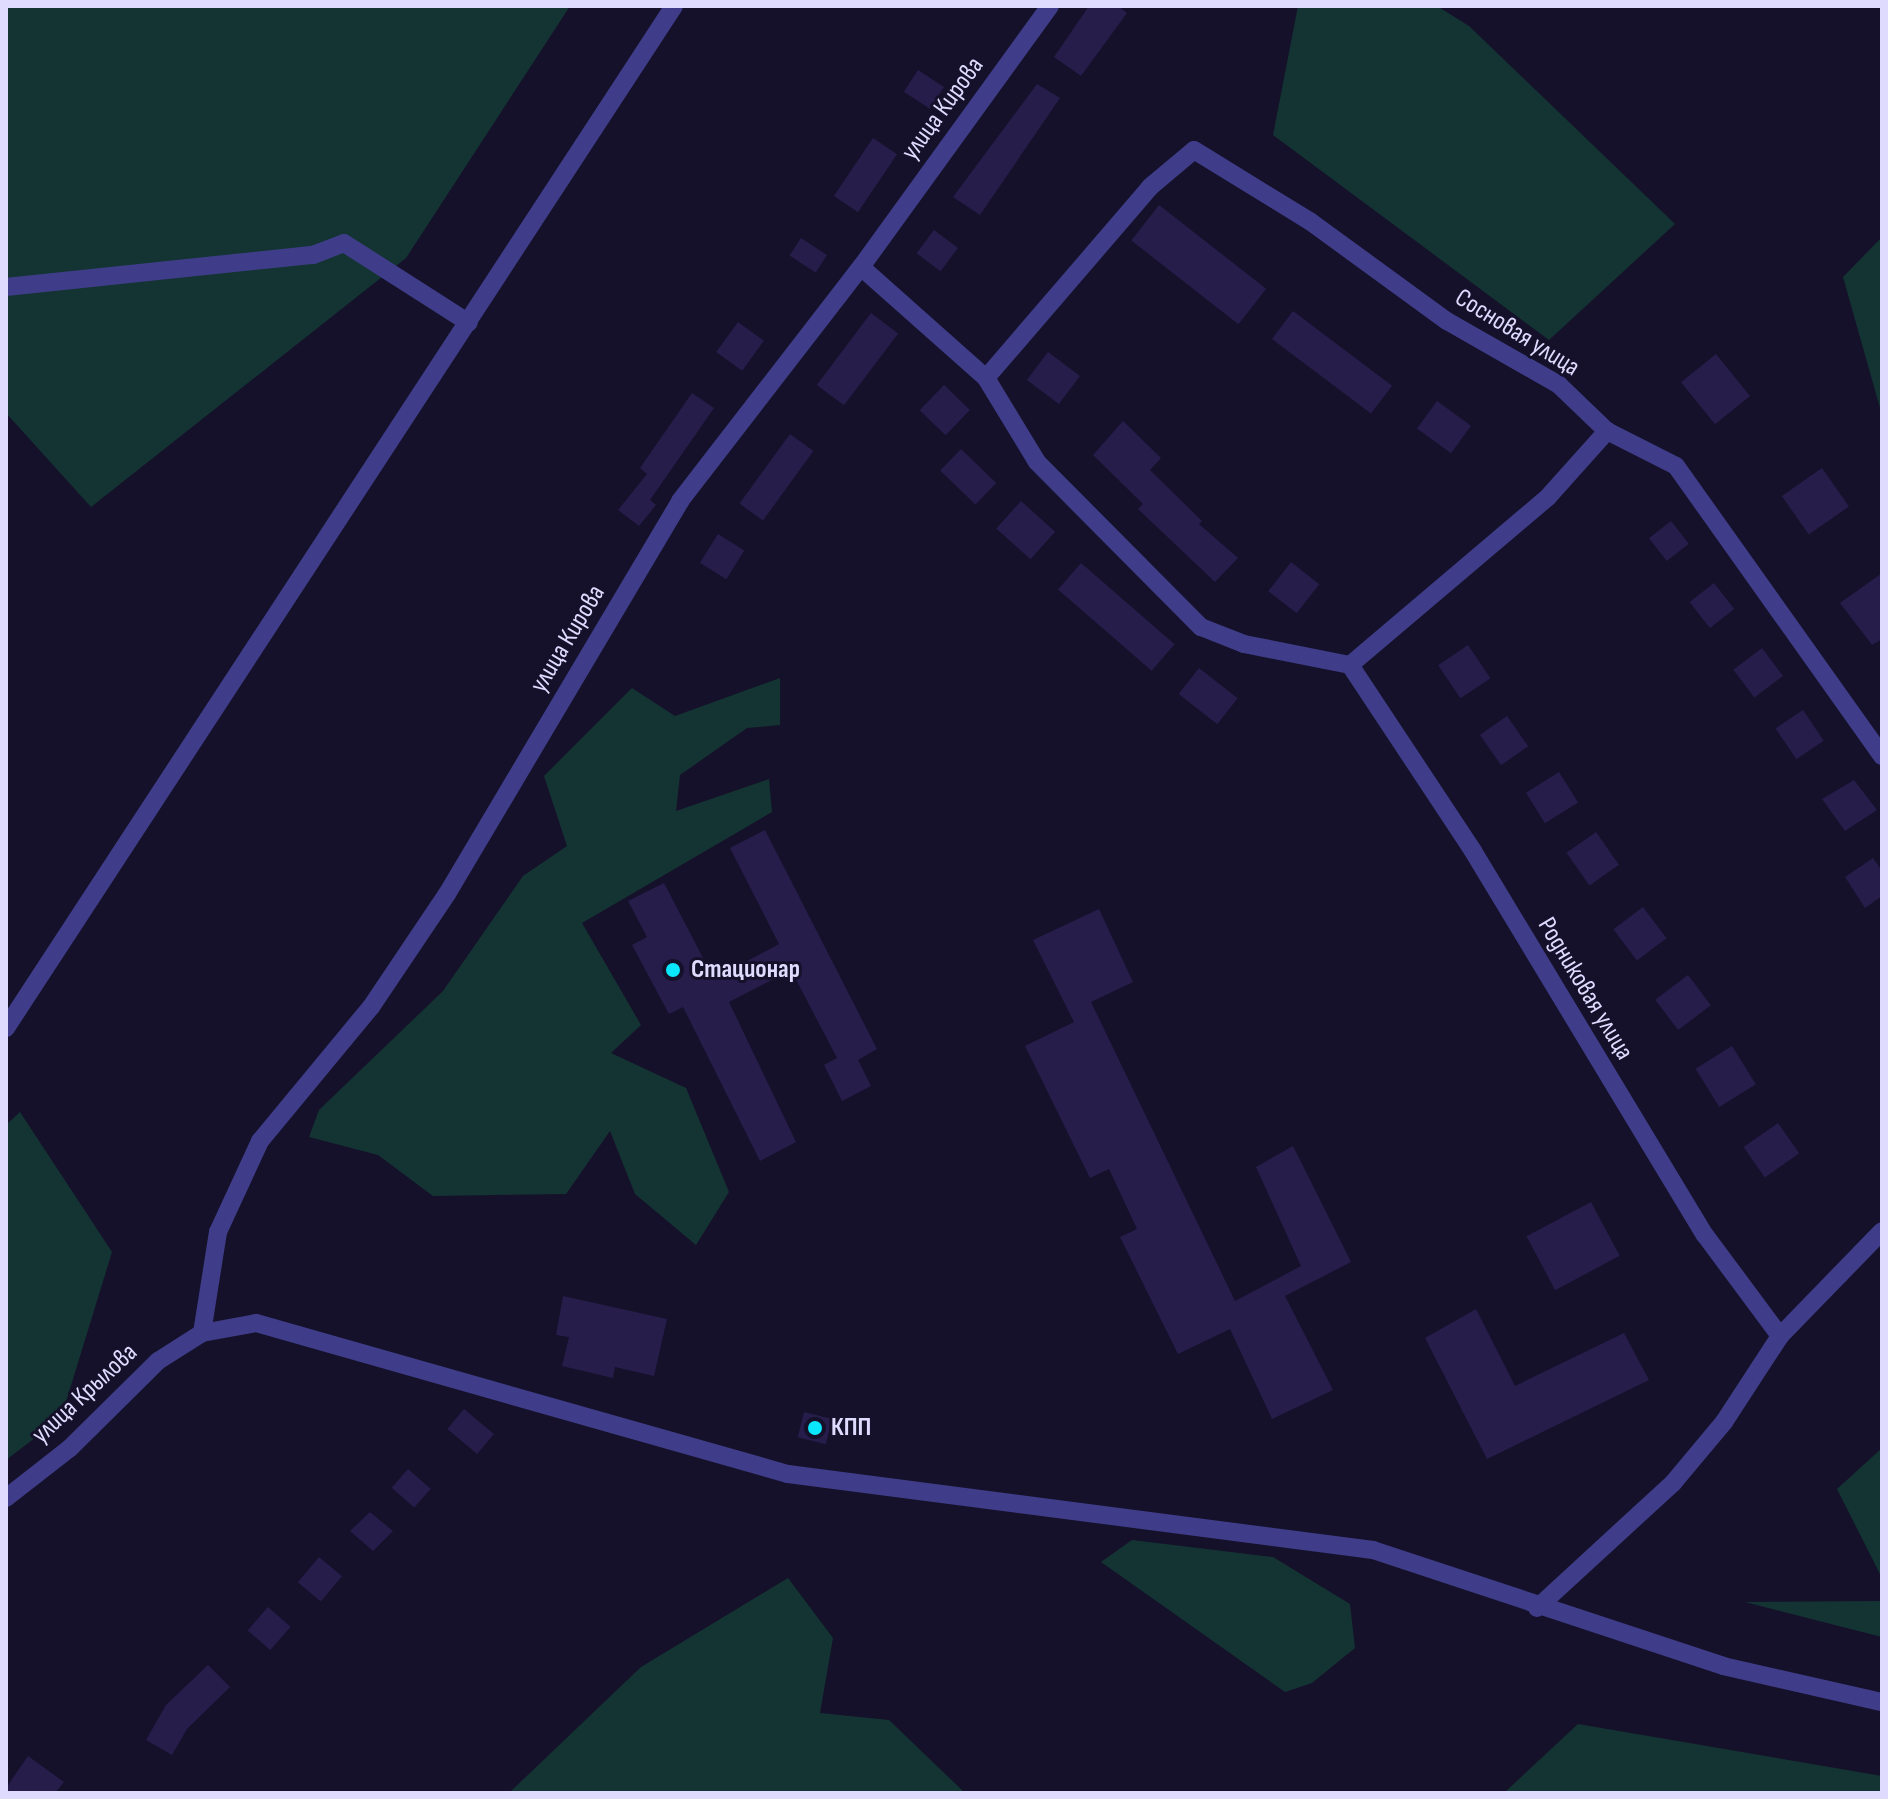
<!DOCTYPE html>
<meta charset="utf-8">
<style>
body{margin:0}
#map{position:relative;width:1888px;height:1799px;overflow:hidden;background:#15112a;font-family:"Sofia Sans Condensed",sans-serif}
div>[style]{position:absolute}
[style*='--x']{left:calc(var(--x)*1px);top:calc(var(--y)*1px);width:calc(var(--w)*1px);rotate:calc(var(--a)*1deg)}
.green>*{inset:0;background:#143433}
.building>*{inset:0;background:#261d4b;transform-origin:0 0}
.minor>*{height:18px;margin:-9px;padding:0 9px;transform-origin:9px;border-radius:9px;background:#3f3d89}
.dots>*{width:22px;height:22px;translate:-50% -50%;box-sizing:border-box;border:4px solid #15112a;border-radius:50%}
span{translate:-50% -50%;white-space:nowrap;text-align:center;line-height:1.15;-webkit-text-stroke:6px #15112a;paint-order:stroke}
.street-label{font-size:26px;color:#dfdbff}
.poi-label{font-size:26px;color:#dfdbff;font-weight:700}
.left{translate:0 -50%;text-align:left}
.frame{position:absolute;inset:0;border:8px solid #dfdbff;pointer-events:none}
</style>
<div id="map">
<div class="green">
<div style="clip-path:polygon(6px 6px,570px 6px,406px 258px,91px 507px,6px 413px)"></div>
<div style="clip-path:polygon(1298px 6px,1437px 6px,1469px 26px,1675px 224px,1549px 340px,1273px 135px)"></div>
<div style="clip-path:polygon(1882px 237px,1882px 415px,1843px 277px)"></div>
<div style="clip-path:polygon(780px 678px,780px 725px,747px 728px,680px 775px,676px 811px,769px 779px,772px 812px,582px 923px,641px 1025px,611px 1053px,686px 1088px,729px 1192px,696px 1245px,635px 1194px,610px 1131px,566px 1194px,433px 1196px,378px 1155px,309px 1137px,319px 1110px,443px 991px,523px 876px,567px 846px,544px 776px,632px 688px,675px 716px)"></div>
<div style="clip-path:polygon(20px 1112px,112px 1252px,61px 1418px,6px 1460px,6px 1125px)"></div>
<div style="clip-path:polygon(1882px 1448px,1882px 1578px,1837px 1489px)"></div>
<div style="clip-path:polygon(1132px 1540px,1273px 1557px,1350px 1604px,1355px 1648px,1312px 1683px,1285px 1692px,1101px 1562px)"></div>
<div style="clip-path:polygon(788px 1578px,833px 1638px,820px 1713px,889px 1720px,965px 1793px,509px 1793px,641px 1667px)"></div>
<div style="clip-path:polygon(1882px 1601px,1882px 1637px,1745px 1602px)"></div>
<div style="clip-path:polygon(1578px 1724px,1882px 1776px,1882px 1793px,1504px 1793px)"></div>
</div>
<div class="building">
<div style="clip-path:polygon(1089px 6px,1118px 6px,1127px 13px,1081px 76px,1054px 57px)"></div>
<div style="left:918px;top:70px;width:31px;height:26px;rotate:33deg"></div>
<div style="clip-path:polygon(1037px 84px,1060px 98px,980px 215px,953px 197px)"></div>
<div style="left:873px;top:138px;width:29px;height:70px;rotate:34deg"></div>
<div style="left:1159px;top:205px;width:136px;height:45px;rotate:38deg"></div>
<div style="left:934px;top:230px;width:30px;height:29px;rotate:37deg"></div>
<div style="left:801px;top:238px;width:31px;height:21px;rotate:33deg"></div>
<div style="left:1293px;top:311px;width:124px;height:35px;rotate:37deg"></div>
<div style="left:871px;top:313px;width:34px;height:90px;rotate:37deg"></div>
<div style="left:738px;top:322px;width:32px;height:37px;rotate:36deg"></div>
<div style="left:1048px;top:352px;width:40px;height:35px;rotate:37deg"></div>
<div style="left:1716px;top:354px;width:54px;height:45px;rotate:51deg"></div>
<div style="left:944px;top:385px;width:36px;height:35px;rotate:44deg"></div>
<div style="clip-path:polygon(692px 393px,714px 408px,650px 500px,656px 505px,639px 526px,618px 510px,647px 474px,640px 468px)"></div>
<div style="left:1437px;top:401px;width:42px;height:34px;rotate:36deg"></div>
<div style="clip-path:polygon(1123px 421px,1161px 458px,1150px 470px,1202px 521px,1199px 524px,1238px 558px,1215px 582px,1138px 509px,1143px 504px,1093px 455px)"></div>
<div style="left:790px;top:434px;width:29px;height:86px;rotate:36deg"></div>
<div style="left:961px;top:449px;width:49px;height:30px;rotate:44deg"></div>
<div style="left:1822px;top:468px;width:47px;height:49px;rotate:55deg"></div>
<div style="left:1021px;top:501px;width:46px;height:37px;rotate:42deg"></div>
<div style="left:1671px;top:521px;width:29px;height:28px;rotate:52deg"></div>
<div style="left:718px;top:534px;width:31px;height:34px;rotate:32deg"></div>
<div style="left:1291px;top:562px;width:36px;height:37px;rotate:38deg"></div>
<div style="left:1081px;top:563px;width:124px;height:35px;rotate:41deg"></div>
<div style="clip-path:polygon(1882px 573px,1882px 639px,1872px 645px,1840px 603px)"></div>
<div style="left:1714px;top:583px;width:33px;height:31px;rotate:52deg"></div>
<div style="left:1468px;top:645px;width:40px;height:36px;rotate:56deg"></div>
<div style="left:1762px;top:648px;width:35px;height:36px;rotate:53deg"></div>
<div style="left:1199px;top:668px;width:49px;height:33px;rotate:38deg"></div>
<div style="left:1803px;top:710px;width:37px;height:33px;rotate:56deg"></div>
<div style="left:1507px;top:716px;width:37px;height:33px;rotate:55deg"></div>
<div style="left:1559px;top:772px;width:36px;height:39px;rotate:58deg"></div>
<div style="clip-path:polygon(1854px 780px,1877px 810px,1845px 831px,1822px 799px)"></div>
<div style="clip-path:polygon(765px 830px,877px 1049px,858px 1060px,871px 1086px,842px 1101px,824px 1065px,837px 1058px,791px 970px,729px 1002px,796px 1142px,760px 1161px,683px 1007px,669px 1014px,632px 945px,647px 937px,628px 901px,664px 883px,714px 979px,779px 944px,730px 848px)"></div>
<div style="left:1596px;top:832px;width:40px;height:36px;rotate:55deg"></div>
<div style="clip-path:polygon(1873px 858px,1882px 871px,1882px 896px,1865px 908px,1845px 877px)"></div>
<div style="left:1643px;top:907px;width:39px;height:37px;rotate:53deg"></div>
<div style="clip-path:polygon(1099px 909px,1133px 982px,1091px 1002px,1235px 1301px,1301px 1266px,1256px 1167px,1293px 1146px,1351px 1262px,1285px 1296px,1333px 1390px,1272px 1419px,1230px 1329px,1178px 1354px,1120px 1237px,1137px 1229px,1109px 1169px,1090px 1178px,1025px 1046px,1074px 1022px,1033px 940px)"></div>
<div style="left:1688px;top:975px;width:38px;height:41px;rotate:53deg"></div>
<div style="left:1732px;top:1046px;width:45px;height:43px;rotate:58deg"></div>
<div style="left:1778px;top:1123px;width:37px;height:42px;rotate:55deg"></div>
<div style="left:1591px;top:1202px;width:61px;height:73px;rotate:62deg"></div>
<div style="clip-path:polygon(563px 1296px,667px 1319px,654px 1376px,615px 1367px,613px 1378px,562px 1366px,569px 1337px,556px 1335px)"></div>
<div style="clip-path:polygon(1476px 1309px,1515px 1386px,1624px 1333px,1649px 1380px,1487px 1459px,1425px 1338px)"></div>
<div style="left:464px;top:1409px;width:39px;height:26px;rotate:40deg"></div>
<div style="left:804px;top:1412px;width:29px;height:26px;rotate:14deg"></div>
<div style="left:408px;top:1469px;width:30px;height:25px;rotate:41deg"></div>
<div style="clip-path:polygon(370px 1512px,393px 1531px,373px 1551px,350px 1531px)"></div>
<div style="left:319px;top:1557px;width:30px;height:33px;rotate:40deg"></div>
<div style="left:268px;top:1607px;width:30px;height:31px;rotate:41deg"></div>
<div style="clip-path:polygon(208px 1665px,230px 1687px,187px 1729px,172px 1755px,146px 1740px,166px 1705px)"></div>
<div style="clip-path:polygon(28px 1756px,64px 1782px,55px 1793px,12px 1793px,6px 1788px)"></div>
</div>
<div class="minor">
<div style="--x:861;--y:267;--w:167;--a:41.6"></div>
<div style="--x:986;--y:378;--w:98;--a:58.7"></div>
<div style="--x:1037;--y:462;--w:233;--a:45.2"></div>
<div style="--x:1201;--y:627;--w:46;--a:21.6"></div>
<div style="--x:1244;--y:644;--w:108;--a:11.2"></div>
<div style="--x:6;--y:287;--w:309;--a:-6"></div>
<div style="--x:313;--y:255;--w:33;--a:-21"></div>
<div style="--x:344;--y:243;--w:148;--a:32.6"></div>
<div style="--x:986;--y:378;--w:252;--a:-49.3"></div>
<div style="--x:1150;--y:187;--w:57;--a:-40.1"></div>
<div style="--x:1194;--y:150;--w:137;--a:31.6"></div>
<div style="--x:1311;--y:222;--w:168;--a:36.1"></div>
<div style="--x:1447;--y:321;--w:129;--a:29.7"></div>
<div style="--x:1559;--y:385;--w:66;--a:43.8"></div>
<div style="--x:1607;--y:431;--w:77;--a:26.9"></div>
<div style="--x:1676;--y:466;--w:356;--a:54.6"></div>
<div style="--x:1350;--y:665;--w:223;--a:56.5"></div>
<div style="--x:1473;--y:851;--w:449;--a:58.9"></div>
<div style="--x:1705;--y:1235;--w:126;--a:53.4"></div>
<div style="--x:1350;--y:665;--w:260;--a:-40.3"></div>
<div style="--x:1548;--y:497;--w:89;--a:-48.2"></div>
<div style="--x:6;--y:1028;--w:1221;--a:-56.83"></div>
<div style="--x:202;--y:1333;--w:102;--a:-81"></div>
<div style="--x:218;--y:1232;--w:100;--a:-65.2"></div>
<div style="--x:260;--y:1141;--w:174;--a:-50.4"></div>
<div style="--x:371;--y:1007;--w:136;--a:-56.1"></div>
<div style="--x:447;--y:894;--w:457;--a:-59.3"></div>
<div style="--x:680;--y:501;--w:296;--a:-52.3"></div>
<div style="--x:861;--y:267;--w:322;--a:-54.1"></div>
<div style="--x:6;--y:1498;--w:81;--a:-38"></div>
<div style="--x:70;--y:1448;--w:124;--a:-44.7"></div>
<div style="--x:158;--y:1361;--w:52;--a:-32.5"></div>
<div style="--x:202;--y:1333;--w:55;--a:-10.5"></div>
<div style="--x:256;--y:1323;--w:553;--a:15.85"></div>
<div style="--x:788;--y:1474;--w:590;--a:7.4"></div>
<div style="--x:1373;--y:1550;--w:369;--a:18.3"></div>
<div style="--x:1723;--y:1666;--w:163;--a:12.8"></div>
<div style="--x:1537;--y:1608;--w:185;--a:-42.6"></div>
<div style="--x:1673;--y:1483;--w:80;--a:-50.1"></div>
<div style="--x:1724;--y:1422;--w:103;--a:-56.9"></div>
<div style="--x:1780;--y:1336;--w:146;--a:-45.8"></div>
</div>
<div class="dots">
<div style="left:673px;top:970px;background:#0ae7fc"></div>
<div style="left:815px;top:1428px;background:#0ae7fc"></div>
</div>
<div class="street-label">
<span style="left:943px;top:109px;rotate:-54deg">улица Кирова</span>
<span style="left:1517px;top:333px;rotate:32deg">Сосновая улица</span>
<span style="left:568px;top:639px;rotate:-59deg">улица Кирова</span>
<span style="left:1585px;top:989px;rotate:59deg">Родниковая улица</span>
<span style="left:85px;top:1394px;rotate:-43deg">улица Крылова</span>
</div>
<div class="poi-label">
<span class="left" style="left:691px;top:970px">Стационар</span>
<span class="left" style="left:831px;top:1428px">КПП</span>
</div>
<div class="frame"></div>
</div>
